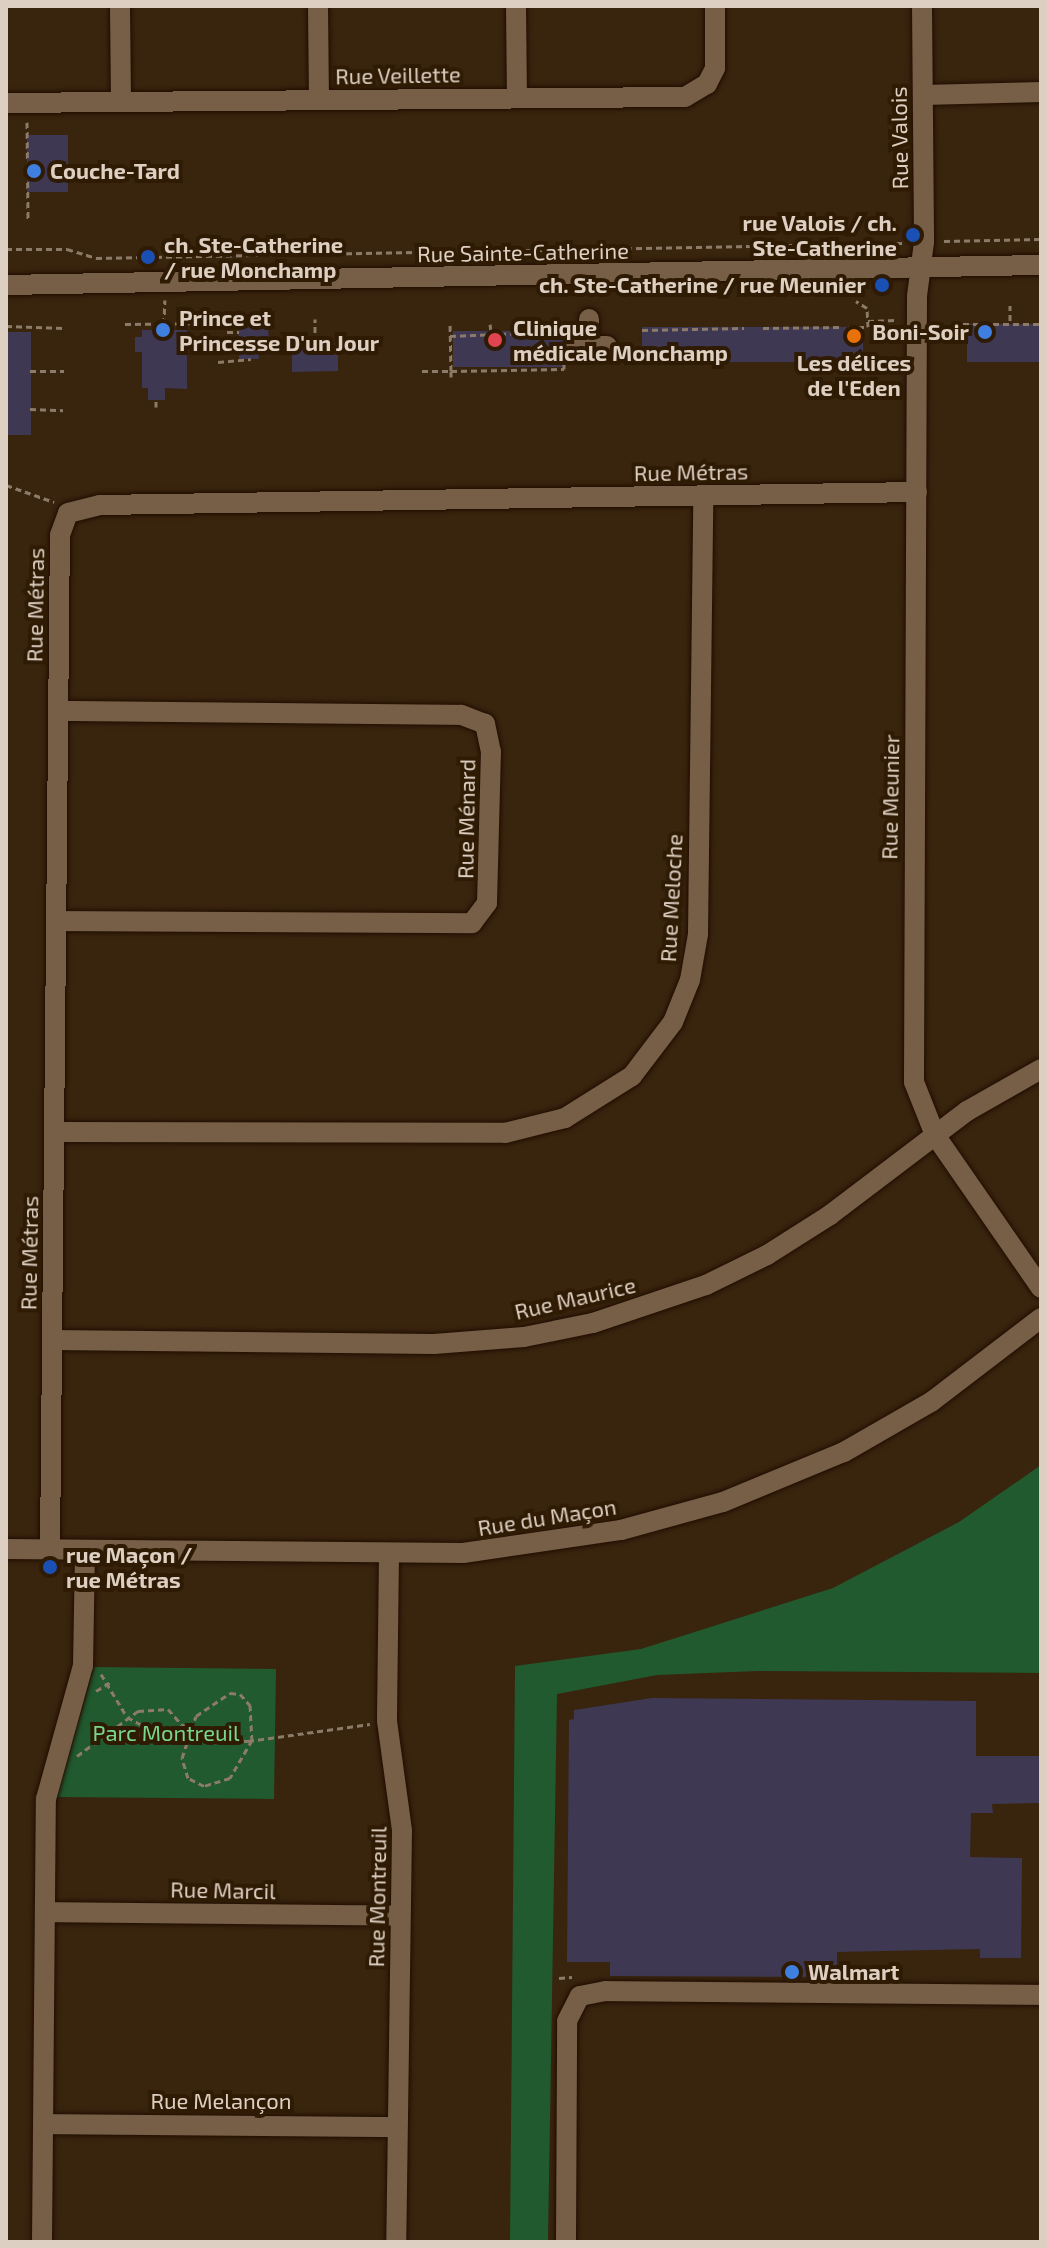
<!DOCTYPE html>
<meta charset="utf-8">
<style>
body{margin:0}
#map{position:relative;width:1047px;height:2248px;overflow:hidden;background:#39240e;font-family:"Exo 2",sans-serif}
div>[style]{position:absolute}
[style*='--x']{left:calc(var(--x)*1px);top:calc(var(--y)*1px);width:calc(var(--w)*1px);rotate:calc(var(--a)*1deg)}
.green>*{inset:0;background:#205a2e}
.building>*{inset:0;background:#3e3853;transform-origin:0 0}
.path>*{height:3px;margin-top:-1.5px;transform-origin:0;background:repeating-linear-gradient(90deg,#8c7b69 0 6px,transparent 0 10px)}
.roads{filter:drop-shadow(0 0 2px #200d00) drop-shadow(0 0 2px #200d00)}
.minor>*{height:20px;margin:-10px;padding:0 10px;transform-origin:10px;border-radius:10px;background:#775f47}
.dots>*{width:22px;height:22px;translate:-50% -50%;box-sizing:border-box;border:4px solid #2f1b04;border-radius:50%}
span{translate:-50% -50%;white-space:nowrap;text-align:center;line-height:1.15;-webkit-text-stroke:8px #2f1b04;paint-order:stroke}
.street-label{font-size:22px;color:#ddcfc2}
.poi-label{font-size:22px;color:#ddcfc2;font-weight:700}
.left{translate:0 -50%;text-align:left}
.right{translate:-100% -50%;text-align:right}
.park-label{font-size:22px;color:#79d78b}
.frame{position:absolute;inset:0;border:8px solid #ddcfc2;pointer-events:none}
</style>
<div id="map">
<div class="green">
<div style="clip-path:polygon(1041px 1465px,1041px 1673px,758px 1671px,657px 1675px,557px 1694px,548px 2242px,510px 2242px,515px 1666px,641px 1649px,833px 1588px,959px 1522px)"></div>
<div style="clip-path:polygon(94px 1667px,276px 1669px,274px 1799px,57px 1797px)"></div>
</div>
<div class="building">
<div style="left:68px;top:135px;width:57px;height:41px;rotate:90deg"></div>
<div style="clip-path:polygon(238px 320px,268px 320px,269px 346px,258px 346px,259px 359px,239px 359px)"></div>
<div style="left:1041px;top:324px;width:38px;height:74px;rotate:90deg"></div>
<div style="left:863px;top:327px;width:35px;height:221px;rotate:90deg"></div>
<div style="clip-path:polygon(142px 330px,187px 330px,187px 389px,165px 388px,165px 400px,148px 400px,148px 388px,142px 388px,142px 352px,135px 352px,135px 337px,142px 337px)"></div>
<div style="left:564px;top:331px;width:36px;height:111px;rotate:90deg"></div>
<div style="left:6px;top:332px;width:25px;height:103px"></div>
<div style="clip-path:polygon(304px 341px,338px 344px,338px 371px,292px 372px,292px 345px)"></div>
<div style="clip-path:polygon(652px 1698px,976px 1701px,976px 1756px,1040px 1756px,1039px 1803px,992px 1804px,993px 1813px,971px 1813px,970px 1857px,1022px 1858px,1021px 1958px,980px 1958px,980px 1949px,837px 1952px,837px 1977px,610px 1976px,610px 1962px,567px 1962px,569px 1720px,574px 1719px,574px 1710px)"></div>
</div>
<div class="path">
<div style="--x:27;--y:122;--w:98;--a:89.4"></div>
<div style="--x:944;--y:241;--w:97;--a:-1.2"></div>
<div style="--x:6;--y:249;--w:61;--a:0"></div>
<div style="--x:67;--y:249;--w:30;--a:17"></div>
<div style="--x:96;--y:258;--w:808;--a:-1.06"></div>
<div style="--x:1010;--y:305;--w:19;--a:90"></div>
<div style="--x:868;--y:321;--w:28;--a:-2"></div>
<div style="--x:125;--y:324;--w:102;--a:-0.6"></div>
<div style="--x:164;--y:324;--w:24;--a:-88"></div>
<div style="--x:490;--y:324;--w:8;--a:83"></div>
<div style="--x:953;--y:324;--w:88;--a:0"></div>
<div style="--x:6;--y:326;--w:58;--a:2"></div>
<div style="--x:848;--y:327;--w:20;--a:0"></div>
<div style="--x:868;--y:327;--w:19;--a:-93"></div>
<div style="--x:867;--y:308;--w:13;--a:-148"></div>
<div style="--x:763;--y:328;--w:78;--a:-0.7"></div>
<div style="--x:642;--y:330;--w:102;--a:-1.1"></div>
<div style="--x:227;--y:332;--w:12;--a:0"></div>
<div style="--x:450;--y:336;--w:113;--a:-2.5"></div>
<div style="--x:308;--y:342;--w:13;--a:0"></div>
<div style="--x:315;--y:342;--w:23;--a:-90"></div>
<div style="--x:218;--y:362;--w:33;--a:-5"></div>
<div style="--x:30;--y:371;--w:34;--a:0"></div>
<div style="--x:422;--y:371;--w:29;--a:0"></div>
<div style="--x:451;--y:371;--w:46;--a:-91.2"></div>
<div style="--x:451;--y:377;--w:6;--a:-90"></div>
<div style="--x:451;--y:371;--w:113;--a:-1"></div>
<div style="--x:564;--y:369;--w:7;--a:-90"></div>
<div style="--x:156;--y:407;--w:7;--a:-90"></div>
<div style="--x:30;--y:409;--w:33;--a:2"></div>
<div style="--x:6;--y:485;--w:51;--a:19.5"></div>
<div style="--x:101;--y:1674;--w:50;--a:58.8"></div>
<div style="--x:127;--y:1717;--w:42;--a:28.4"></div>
<div style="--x:164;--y:1737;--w:84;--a:2.7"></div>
<div style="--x:248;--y:1741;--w:123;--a:-7.9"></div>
<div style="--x:96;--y:1691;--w:17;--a:-31"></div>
<div style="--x:230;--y:1693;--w:10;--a:6"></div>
<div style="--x:240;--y:1694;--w:15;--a:48"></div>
<div style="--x:250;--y:1705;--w:35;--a:87"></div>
<div style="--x:252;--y:1740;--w:44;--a:120.1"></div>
<div style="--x:230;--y:1778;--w:27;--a:163"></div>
<div style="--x:204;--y:1786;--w:18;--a:-153"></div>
<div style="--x:188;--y:1778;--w:21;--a:-107"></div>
<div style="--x:182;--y:1758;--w:44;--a:-71.6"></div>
<div style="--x:196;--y:1716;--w:41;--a:-34.1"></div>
<div style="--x:77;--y:1756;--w:76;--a:-36.4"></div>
<div style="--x:138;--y:1711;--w:30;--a:-4"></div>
<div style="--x:168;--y:1709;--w:21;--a:49"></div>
<div style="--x:182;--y:1725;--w:9;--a:6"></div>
<div style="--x:559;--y:1978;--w:13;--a:-4"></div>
</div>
<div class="roads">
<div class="minor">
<div style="--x:120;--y:6;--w:96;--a:89.4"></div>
<div style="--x:318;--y:6;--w:94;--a:89.4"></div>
<div style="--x:516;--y:6;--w:92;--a:89.4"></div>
<div style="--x:922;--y:6;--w:236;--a:89.5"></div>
<div style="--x:924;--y:242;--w:54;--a:97.4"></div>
<div style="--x:917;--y:296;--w:786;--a:90.22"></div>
<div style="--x:914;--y:1082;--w:57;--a:68.4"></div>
<div style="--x:935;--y:1135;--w:186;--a:55.3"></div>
<div style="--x:923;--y:95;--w:118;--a:-1.5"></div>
<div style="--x:6;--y:103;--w:679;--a:-0.51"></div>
<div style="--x:685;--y:97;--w:26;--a:-31"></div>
<div style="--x:707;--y:84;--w:18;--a:-63"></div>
<div style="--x:715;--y:68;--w:62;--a:-90"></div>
<div style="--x:6;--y:285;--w:1035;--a:-1.11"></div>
<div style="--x:589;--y:319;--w:27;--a:90"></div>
<div style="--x:576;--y:346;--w:31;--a:0"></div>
<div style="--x:56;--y:921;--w:416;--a:0.3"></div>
<div style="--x:472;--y:923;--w:25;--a:-53"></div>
<div style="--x:487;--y:903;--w:151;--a:-88.5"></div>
<div style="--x:491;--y:752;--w:29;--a:-102"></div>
<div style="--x:485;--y:724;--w:26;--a:-159"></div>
<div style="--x:461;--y:715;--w:403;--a:-179.4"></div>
<div style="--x:54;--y:1132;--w:451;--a:0.1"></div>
<div style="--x:505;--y:1133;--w:62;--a:-14"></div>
<div style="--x:565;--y:1118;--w:79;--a:-32.1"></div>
<div style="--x:632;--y:1076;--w:68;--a:-52.8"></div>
<div style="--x:673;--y:1022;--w:45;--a:-68"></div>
<div style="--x:690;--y:980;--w:47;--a:-80.1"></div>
<div style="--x:698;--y:934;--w:438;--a:-89.3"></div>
<div style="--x:52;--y:1340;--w:382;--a:0.6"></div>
<div style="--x:434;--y:1344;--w:90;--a:-4.4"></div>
<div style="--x:524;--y:1337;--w:70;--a:-11.5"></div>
<div style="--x:593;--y:1323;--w:119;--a:-18.6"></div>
<div style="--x:706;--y:1285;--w:68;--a:-26.2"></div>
<div style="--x:767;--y:1255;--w:75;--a:-32.4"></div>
<div style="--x:830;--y:1215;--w:172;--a:-37.2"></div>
<div style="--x:967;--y:1111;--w:85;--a:-29.6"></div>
<div style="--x:6;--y:1549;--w:457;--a:0.5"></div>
<div style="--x:463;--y:1553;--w:160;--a:-8.3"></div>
<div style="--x:621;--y:1530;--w:106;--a:-15.4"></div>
<div style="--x:723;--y:1502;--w:131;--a:-22.5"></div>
<div style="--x:844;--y:1452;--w:100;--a:-29.9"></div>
<div style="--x:931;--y:1402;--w:138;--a:-37.4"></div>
<div style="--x:50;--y:1550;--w:1015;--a:-89.44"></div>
<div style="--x:60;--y:535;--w:23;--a:-70"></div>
<div style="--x:68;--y:513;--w:33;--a:-14"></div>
<div style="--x:100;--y:505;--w:817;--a:-0.91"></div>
<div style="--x:389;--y:1554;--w:167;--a:90.7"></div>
<div style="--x:387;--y:1721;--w:111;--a:82.2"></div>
<div style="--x:402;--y:1831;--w:411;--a:90.8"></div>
<div style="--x:45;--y:1912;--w:355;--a:0.6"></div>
<div style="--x:44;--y:2124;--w:353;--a:0.5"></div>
<div style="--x:42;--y:2242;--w:443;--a:-89.5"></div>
<div style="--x:46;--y:1799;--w:138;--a:-74.5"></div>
<div style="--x:83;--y:1666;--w:115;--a:-89"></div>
<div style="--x:566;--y:2242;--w:221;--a:-89.7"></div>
<div style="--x:567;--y:2021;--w:28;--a:-63"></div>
<div style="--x:580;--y:1996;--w:26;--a:-11"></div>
<div style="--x:606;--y:1991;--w:435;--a:0.5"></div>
</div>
</div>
<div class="dots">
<div style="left:34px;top:171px;background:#3f7fe0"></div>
<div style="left:913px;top:235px;background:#1a4fb4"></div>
<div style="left:148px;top:257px;background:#1a4fb4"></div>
<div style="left:882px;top:285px;background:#1a4fb4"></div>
<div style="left:163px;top:330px;background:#3f7fe0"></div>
<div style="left:985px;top:332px;background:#3f7fe0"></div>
<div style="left:854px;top:336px;background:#e8710a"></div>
<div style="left:495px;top:340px;background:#e0444e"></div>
<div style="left:50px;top:1567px;background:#1a4fb4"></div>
<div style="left:792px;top:1972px;background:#3f7fe0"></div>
</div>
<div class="street-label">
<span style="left:398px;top:75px;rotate:-1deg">Rue Veillette</span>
<span style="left:899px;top:138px;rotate:-91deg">Rue Valois</span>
<span style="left:523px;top:252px;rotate:-1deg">Rue Sainte-Catherine</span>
<span style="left:691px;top:472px;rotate:-1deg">Rue Métras</span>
<span style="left:35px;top:605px;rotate:-89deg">Rue Métras</span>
<span style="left:890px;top:797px;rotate:-89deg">Rue Meunier</span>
<span style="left:466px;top:819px;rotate:-89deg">Rue Ménard</span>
<span style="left:671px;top:898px;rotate:-87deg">Rue Meloche</span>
<span style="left:29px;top:1253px;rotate:-89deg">Rue Métras</span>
<span style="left:575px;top:1298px;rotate:-13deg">Rue Maurice</span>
<span style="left:547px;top:1517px;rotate:-9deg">Rue du Maçon</span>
<span style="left:223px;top:1890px;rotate:1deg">Rue Marcil</span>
<span style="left:377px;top:1897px;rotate:-89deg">Rue Montreuil</span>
<span style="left:221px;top:2101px">Rue Melançon</span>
</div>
<div class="poi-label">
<span class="left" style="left:50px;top:171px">Couche-Tard</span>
<span class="right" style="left:897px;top:235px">rue Valois / ch.<br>Ste-Catherine</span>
<span class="left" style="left:164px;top:257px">ch. Ste-Catherine<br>/ rue Monchamp</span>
<span class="right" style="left:866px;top:285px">ch. Ste-Catherine / rue Meunier</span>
<span class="left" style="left:179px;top:330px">Prince et<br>Princesse D'un Jour</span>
<span class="left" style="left:513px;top:340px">Clinique<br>médicale Monchamp</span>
<span class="right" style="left:969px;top:332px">Boni-Soir</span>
<span style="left:854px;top:375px">Les délices<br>de l'Eden</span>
<span class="left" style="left:66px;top:1567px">rue Maçon /<br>rue Métras</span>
<span class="left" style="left:808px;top:1972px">Walmart</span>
</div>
<div class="park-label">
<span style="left:166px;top:1733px">Parc Montreuil</span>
</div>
<div class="frame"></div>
</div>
